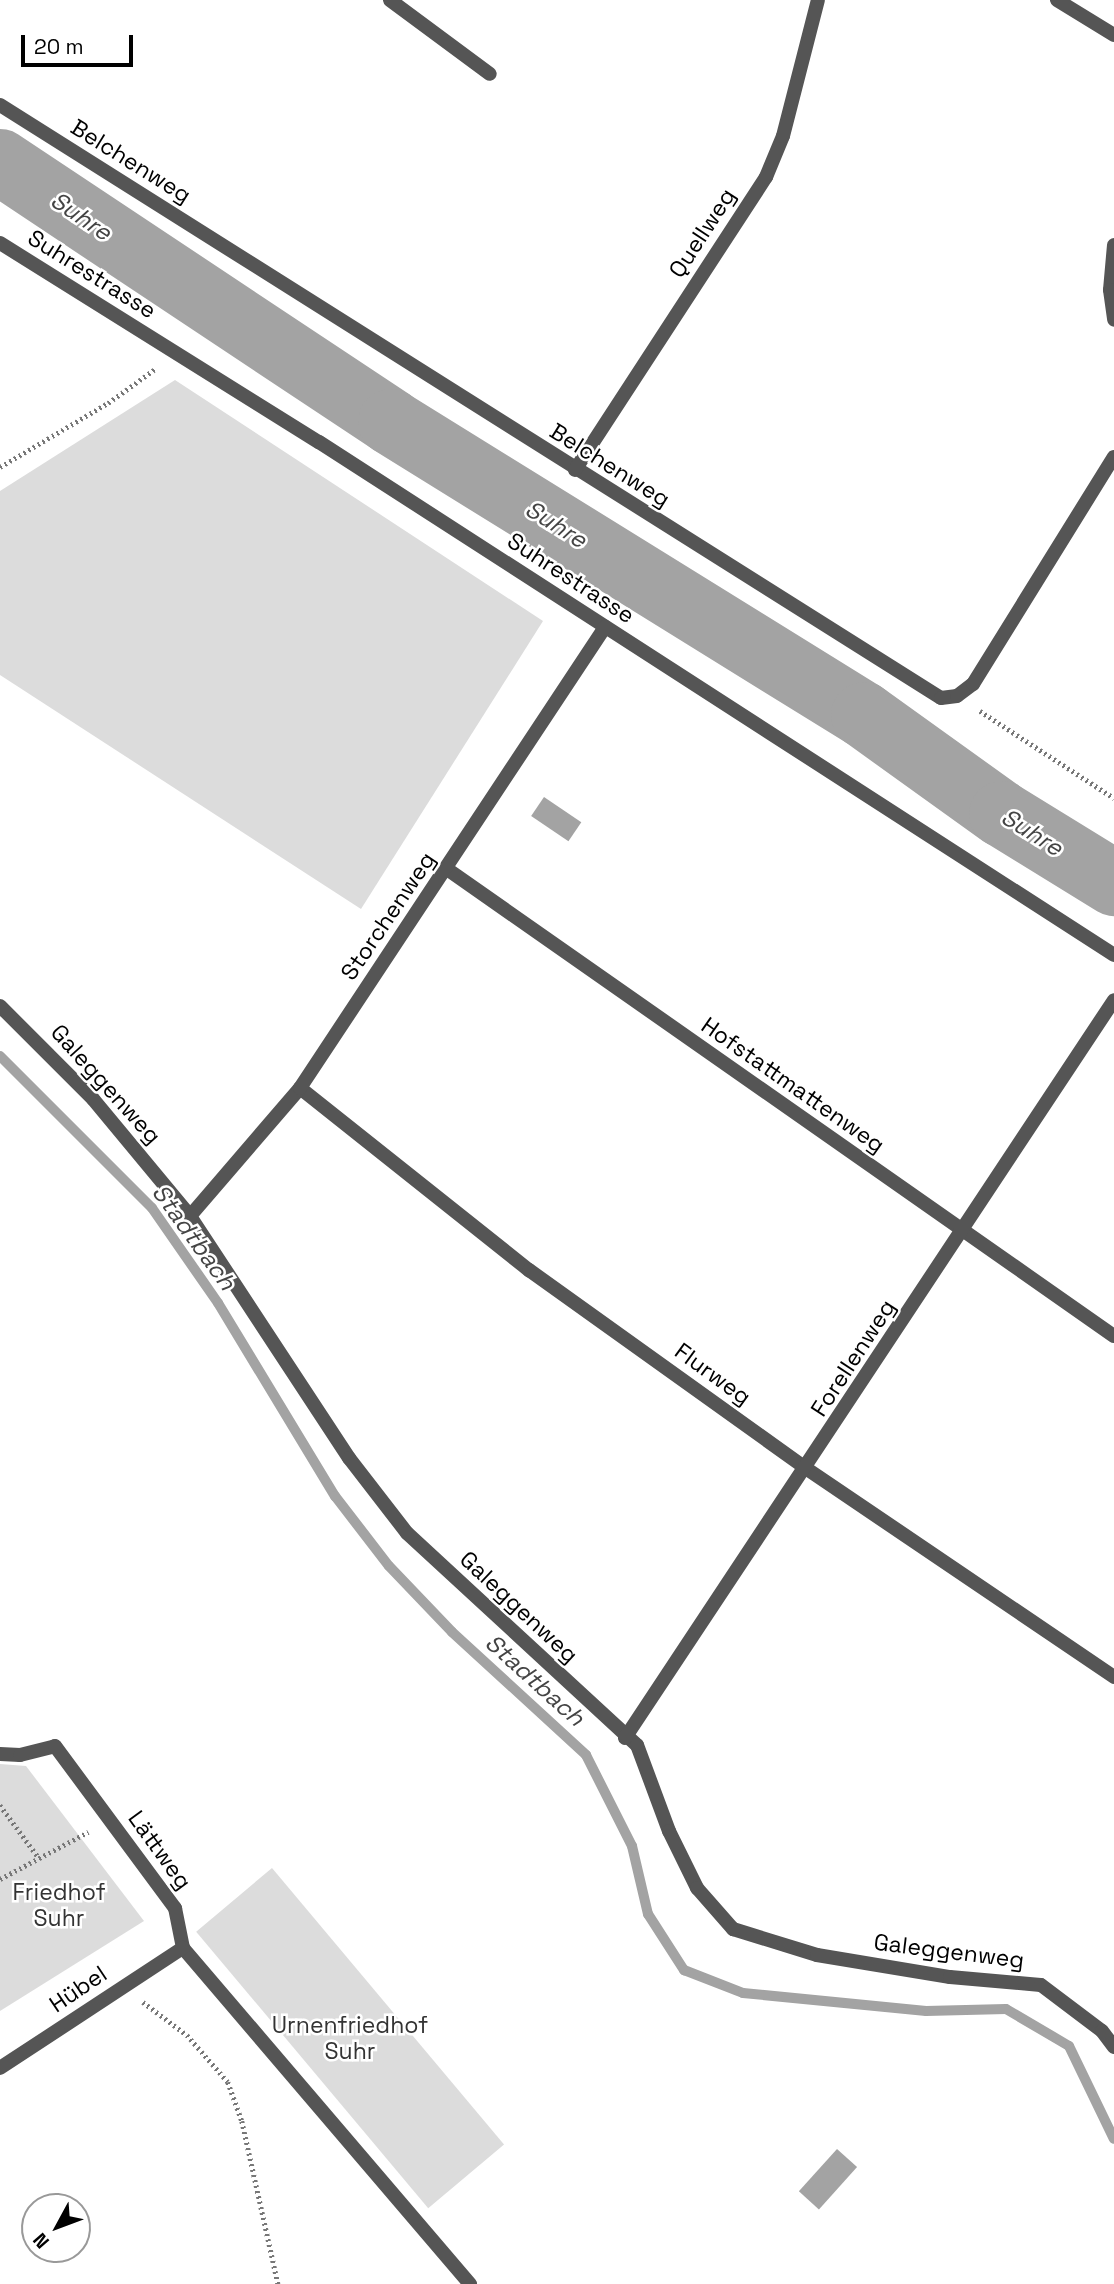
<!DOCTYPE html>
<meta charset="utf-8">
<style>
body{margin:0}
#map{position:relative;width:1114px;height:2284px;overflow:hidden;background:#fff;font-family:"Space Grotesk",sans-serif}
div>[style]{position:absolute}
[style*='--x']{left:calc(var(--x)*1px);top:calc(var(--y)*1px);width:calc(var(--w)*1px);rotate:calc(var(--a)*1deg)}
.green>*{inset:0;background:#dcdcdc;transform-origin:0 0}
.water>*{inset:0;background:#a3a3a3;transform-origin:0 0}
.stream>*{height:10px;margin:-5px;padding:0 5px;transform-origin:5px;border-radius:5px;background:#a3a3a3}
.river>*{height:66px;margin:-33px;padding:0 33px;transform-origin:33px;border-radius:33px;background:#a3a3a3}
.path>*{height:4.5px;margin-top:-2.25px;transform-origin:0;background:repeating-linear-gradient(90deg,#777 0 2px,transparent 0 5.5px)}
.lane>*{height:14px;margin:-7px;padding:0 7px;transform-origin:7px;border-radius:7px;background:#555}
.street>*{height:14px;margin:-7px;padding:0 7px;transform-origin:7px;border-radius:7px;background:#555}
span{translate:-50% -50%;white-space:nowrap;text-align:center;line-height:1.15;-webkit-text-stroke:5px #fff;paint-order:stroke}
.street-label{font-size:23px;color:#000}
.park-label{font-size:23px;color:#333}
.water-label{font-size:24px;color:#444;font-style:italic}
.north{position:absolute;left:21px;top:2193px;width:70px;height:70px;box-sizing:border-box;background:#fff;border:2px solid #999;border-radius:50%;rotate:229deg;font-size:19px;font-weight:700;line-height:28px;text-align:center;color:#000}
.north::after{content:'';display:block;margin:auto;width:24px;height:32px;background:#000;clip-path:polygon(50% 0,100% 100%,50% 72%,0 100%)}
.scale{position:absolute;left:21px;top:35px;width:112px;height:32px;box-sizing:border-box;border:4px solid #000;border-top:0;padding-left:9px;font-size:21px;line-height:24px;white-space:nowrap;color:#000;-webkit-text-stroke:5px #fff;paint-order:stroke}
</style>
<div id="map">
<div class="green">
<div style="clip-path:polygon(175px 380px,543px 621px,361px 909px,0 675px,0 491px)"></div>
<div style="clip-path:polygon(0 1764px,26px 1766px,144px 1921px,0 2011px)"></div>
<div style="left:272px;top:1868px;width:361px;height:99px;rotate:50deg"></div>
</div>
<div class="water">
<div style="left:544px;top:797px;width:45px;height:23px;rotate:34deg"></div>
<div style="left:837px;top:2149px;width:27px;height:57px;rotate:42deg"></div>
</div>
<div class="stream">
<div style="--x:0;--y:1056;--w:215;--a:45"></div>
<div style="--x:152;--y:1208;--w:116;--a:55.2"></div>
<div style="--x:218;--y:1303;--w:226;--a:58.8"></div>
<div style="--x:335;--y:1496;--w:88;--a:52.4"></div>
<div style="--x:389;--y:1566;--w:91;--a:46.3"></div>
<div style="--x:452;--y:1632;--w:182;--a:42.5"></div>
<div style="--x:586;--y:1755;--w:102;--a:63.2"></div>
<div style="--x:632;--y:1846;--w:70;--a:76.8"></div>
<div style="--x:648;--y:1914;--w:67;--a:57.3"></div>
<div style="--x:684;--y:1970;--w:63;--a:21.3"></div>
<div style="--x:743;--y:1993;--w:184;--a:5.6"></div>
<div style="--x:926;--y:2011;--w:80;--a:-1.4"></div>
<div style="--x:1006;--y:2009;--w:73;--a:30.4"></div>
<div style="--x:1069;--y:2046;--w:103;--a:64.2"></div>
</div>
<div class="river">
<div style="--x:0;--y:162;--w:470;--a:33.6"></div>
<div style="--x:391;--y:422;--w:556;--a:31.78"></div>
<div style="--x:864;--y:715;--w:170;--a:35.7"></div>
<div style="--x:1002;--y:814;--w:132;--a:31.6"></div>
</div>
<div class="path">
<div style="--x:0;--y:467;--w:126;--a:-30.7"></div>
<div style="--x:108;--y:403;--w:58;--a:-35.9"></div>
<div style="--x:980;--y:711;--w:160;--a:33"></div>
<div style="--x:0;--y:1805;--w:66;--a:53.7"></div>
<div style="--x:0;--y:1879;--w:100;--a:-28.1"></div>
<div style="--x:143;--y:2002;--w:55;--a:36.9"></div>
<div style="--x:187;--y:2035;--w:62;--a:48.9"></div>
<div style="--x:228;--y:2082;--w:41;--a:70.3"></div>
<div style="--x:242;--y:2121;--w:167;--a:77.5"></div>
</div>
<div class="lane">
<div style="--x:390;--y:0;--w:124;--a:36.5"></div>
</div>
<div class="street">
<div style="--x:1057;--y:0;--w:67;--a:31.6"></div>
<div style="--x:0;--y:105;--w:1112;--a:32.22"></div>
<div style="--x:941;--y:698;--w:16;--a:-7"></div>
<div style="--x:957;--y:696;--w:20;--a:-37"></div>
<div style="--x:973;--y:684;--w:267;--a:-58.2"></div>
<div style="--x:0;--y:243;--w:376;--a:32"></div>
<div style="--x:319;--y:442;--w:946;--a:32.83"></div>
<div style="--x:1114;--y:245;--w:45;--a:95.1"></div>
<div style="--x:1110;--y:290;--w:30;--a:82"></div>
<div style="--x:575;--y:470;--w:350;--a:-56.9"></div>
<div style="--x:766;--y:177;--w:44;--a:-67.5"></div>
<div style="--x:783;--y:136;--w:140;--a:-75.6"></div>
<div style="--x:447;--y:869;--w:814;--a:35"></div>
<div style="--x:0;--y:1006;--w:132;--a:45"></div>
<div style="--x:93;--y:1099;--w:152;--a:50.3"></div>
<div style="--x:190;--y:1216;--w:290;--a:56.7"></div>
<div style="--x:349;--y:1458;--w:95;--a:52.3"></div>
<div style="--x:407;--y:1533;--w:313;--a:42.7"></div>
<div style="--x:637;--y:1745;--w:92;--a:69.6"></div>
<div style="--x:669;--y:1831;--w:64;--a:63.8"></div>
<div style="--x:697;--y:1888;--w:55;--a:48.7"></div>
<div style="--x:733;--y:1929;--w:88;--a:17.2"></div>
<div style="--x:817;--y:1955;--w:135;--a:9.4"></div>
<div style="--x:950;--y:1977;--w:91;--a:5"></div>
<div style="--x:1041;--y:1985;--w:76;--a:37"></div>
<div style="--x:1102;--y:2031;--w:20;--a:53"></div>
<div style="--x:300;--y:1088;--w:293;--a:38.5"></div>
<div style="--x:529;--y:1270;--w:342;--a:35.6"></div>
<div style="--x:807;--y:1469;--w:371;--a:34.1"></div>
<div style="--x:190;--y:1216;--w:169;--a:-49.3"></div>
<div style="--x:300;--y:1088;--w:553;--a:-56.51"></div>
<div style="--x:625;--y:1738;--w:885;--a:-56.47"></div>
<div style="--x:0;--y:1754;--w:20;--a:3"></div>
<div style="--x:20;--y:1755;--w:36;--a:-14"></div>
<div style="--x:55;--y:1746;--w:202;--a:53.5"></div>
<div style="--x:175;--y:1908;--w:41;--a:78.7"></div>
<div style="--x:183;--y:1948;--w:442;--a:49.5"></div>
<div style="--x:0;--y:2068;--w:219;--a:-33.3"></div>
</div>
<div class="street-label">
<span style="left:131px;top:161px;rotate:32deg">Belchenweg</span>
<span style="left:702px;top:233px;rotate:-57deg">Quellweg</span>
<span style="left:92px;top:274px;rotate:32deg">Suhrestrasse</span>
<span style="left:610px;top:465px;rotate:32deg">Belchenweg</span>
<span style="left:571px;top:578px;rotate:33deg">Suhrestrasse</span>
<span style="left:388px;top:916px;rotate:-56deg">Storchenweg</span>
<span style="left:106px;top:1084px;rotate:48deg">Galeggenweg</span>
<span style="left:793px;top:1085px;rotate:35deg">Hofstattmattenweg</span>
<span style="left:853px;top:1358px;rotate:-57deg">Forellenweg</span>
<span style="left:713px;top:1374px;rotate:36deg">Flurweg</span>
<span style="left:519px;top:1607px;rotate:43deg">Galeggenweg</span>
<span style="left:160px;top:1850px;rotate:54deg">Lättweg</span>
<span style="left:949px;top:1951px;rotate:7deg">Galeggenweg</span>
<span style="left:78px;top:1989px;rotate:-34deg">Hübel</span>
</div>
<div class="park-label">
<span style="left:59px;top:1905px">Friedhof<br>Suhr</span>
<span style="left:350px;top:2038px">Urnenfriedhof<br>Suhr</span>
</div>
<div class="water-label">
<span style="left:81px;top:216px;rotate:34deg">Suhre</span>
<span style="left:556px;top:524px;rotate:32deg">Suhre</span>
<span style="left:1032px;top:832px;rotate:32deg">Suhre</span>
<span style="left:194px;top:1237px;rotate:54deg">Stadtbach</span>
<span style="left:535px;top:1680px;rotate:42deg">Stadtbach</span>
</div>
<div class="north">N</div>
<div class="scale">20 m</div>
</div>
